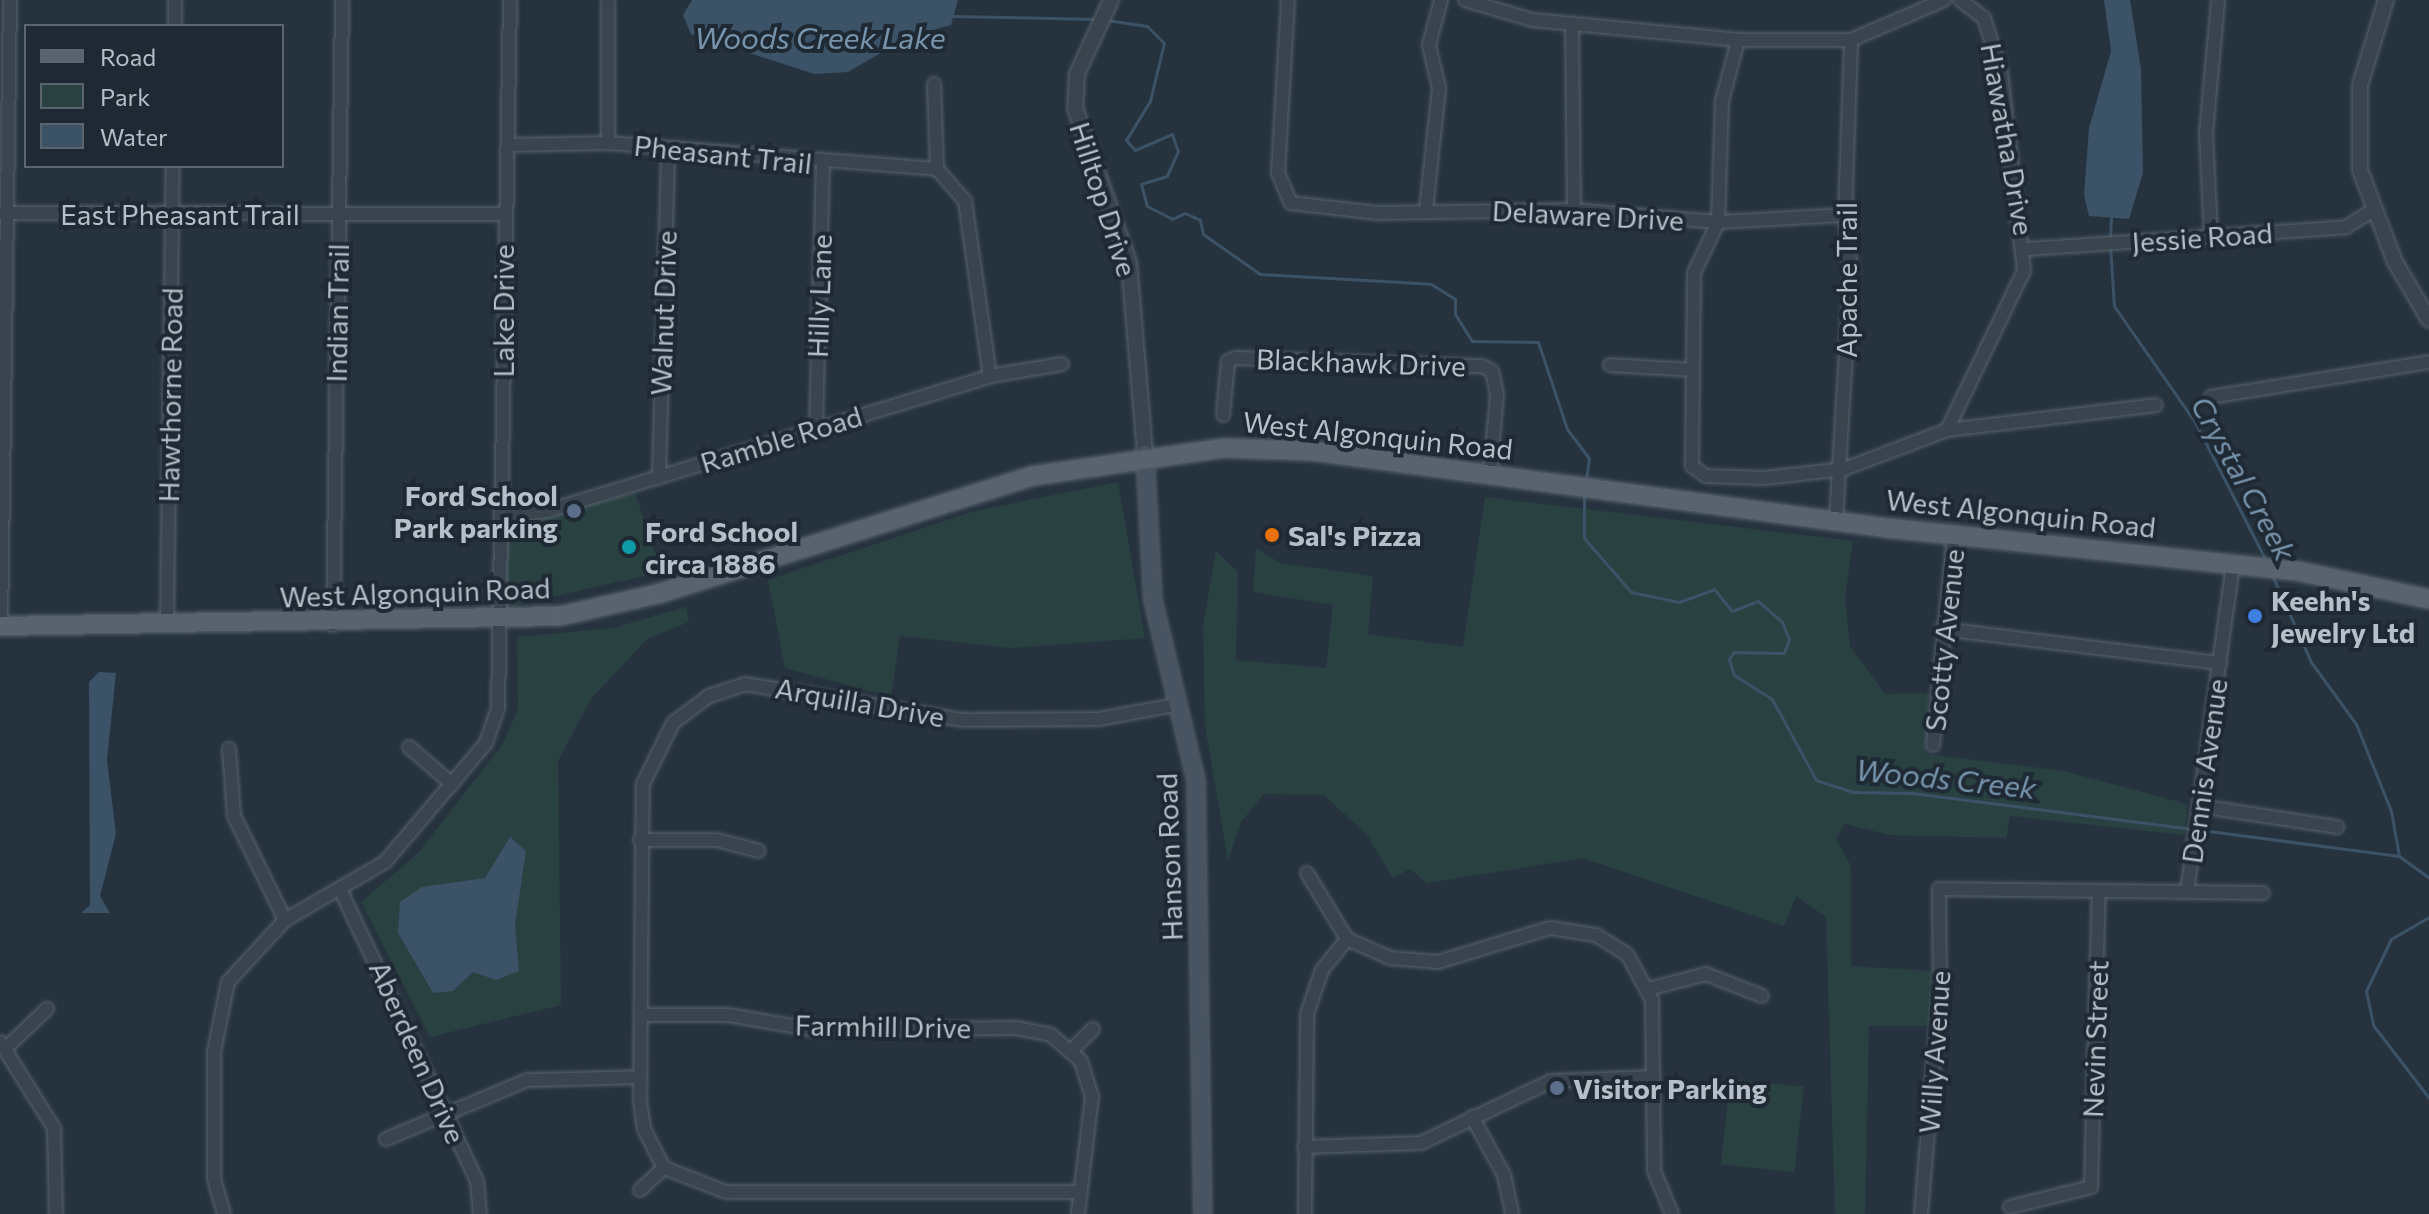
<!DOCTYPE html>
<style>
body{margin:0}
#map{position:relative;width:2429px;height:1214px;overflow:hidden;background:#26333f;font-family:Commissioner,sans-serif}
div>[style]{position:absolute}
[style*='--x']{left:calc(var(--x)*1px);top:calc(var(--y)*1px);width:calc(var(--w)*1px);rotate:calc(var(--a)*1deg)}
.green>*{inset:0;background:#294141;transform-origin:0 0}
.water>*{inset:0;background:#3c5267}
.stream>*{height:3px;margin:-1.5px;padding:0 1.5px;transform-origin:1.5px;border-radius:1.5px;background:#3c5267}
.roads{filter:drop-shadow(0 0 2px #57626c) drop-shadow(0 0 2px #57626c)}
.minor>*{height:12px;margin:-6px;padding:0 6px;transform-origin:6px;border-radius:6px;background:#3a444f}
.tertiary>*{height:14px;margin:-7px;padding:0 7px;transform-origin:7px;border-radius:7px;background:#3a444f}
.secondary>*{height:16px;margin:-8px;padding:0 8px;transform-origin:8px;border-radius:8px;background:#485461}
.primary>*{height:18px;margin:-9px;padding:0 9px;transform-origin:9px;border-radius:9px;background:#58636f}
.dots>*{width:22px;height:22px;translate:-50% -50%;box-sizing:border-box;border:4px solid #1e2934;border-radius:50%}
span{translate:-50% -50%;white-space:nowrap;text-align:center;line-height:1.15;-webkit-text-stroke:8px #1e2934;paint-order:stroke}
.street-label{font-size:28px;color:#b6bfc9}
.poi-label{font-size:28px;color:#b6bfc9;font-weight:700}
.right{translate:-100% -50%;text-align:right}
.left{translate:0 -50%;text-align:left}
.water-label{font-size:30px;color:#7793ab;font-style:italic}
.legend{position:absolute;left:24px;top:24px;width:260px;height:144px;box-sizing:border-box;background:#1e2934;border:2px solid #5b6570;margin:0;padding:10px 14px;list-style:none;font-size:24px;color:#b6bfc9}
.legend li{display:flex;align-items:center;gap:16px;height:40px}
.legend b{width:40px;border:2px solid #5b6570}
</style>
<div id="map">
<div class="green">
<div style="clip-path:polygon(1118px 482px,1145px 638px,1011px 648px,900px 636px,891px 697px,785px 668px,768px 580px,971px 512px)"></div>
<div style="clip-path:polygon(635px 493px,662px 572px,515px 605px,506px 596px,507px 524px)"></div>
<div style="clip-path:polygon(1485px 497px,1853px 541px,1845px 597px,1850px 646px,1885px 694px,1929px 693px,1926px 754px,2064px 771px,2187px 804px,2185px 835px,2010px 816px,2006px 838px,1889px 835px,1845px 824px,1836px 839px,1851px 866px,1851px 966px,1931px 971px,1930px 1026px,1869px 1026px,1865px 1214px,1835px 1214px,1826px 917px,1796px 896px,1784px 926px,1583px 858px,1427px 883px,1410px 869px,1393px 878px,1367px 835px,1324px 795px,1264px 794px,1241px 822px,1228px 861px,1205px 726px,1203px 626px,1216px 551px,1238px 572px,1236px 660px,1326px 668px,1333px 605px,1253px 592px,1256px 548px,1280px 563px,1373px 576px,1368px 634px,1463px 647px)"></div>
<div style="clip-path:polygon(686px 607px,689px 622px,647px 639px,591px 699px,558px 761px,561px 1005px,430px 1037px,361px 902px,418px 853px,504px 742px,518px 709px,517px 637px,613px 628px)"></div>
<div style="left:1730px;top:1079px;width:74px;height:86px;rotate:6deg"></div>
</div>
<div class="water">
<div style="clip-path:polygon(692px 0,958px 0,951px 25px,908px 37px,848px 72px,814px 74px,691px 34px,683px 15px)"></div>
<div style="clip-path:polygon(2104px 0,2130px 0,2141px 69px,2143px 173px,2129px 219px,2089px 216px,2084px 195px,2089px 128px,2111px 51px)"></div>
<div style="clip-path:polygon(99px 672px,116px 673px,107px 760px,116px 834px,100px 896px,110px 913px,81px 913px,90px 905px,89px 682px)"></div>
<div style="clip-path:polygon(510px 837px,526px 851px,515px 925px,519px 971px,496px 980px,473px 972px,453px 991px,433px 993px,398px 933px,400px 902px,422px 887px,485px 878px)"></div>
</div>
<div class="stream">
<div style="--x:952;--y:16;--w:143;--a:1.2"></div>
<div style="--x:1107;--y:20;--w:40;--a:8.5"></div>
<div style="--x:1147;--y:26;--w:24;--a:45"></div>
<div style="--x:1164;--y:43;--w:60;--a:103.6"></div>
<div style="--x:1150;--y:101;--w:46;--a:121.6"></div>
<div style="--x:1126;--y:140;--w:13;--a:48"></div>
<div style="--x:1135;--y:150;--w:40;--a:-23.4"></div>
<div style="--x:1172;--y:134;--w:18;--a:71"></div>
<div style="--x:1178;--y:151;--w:27;--a:114"></div>
<div style="--x:1167;--y:176;--w:27;--a:163"></div>
<div style="--x:1141;--y:184;--w:23;--a:75"></div>
<div style="--x:1147;--y:206;--w:28;--a:27"></div>
<div style="--x:1172;--y:219;--w:14;--a:-25"></div>
<div style="--x:1185;--y:213;--w:17;--a:25"></div>
<div style="--x:1200;--y:220;--w:14;--a:78"></div>
<div style="--x:1203;--y:234;--w:70;--a:35.1"></div>
<div style="--x:1260;--y:274;--w:171;--a:3.3"></div>
<div style="--x:1431;--y:284;--w:28;--a:32"></div>
<div style="--x:1455;--y:299;--w:15;--a:90"></div>
<div style="--x:1455;--y:314;--w:32;--a:58"></div>
<div style="--x:1472;--y:341;--w:66;--a:0.9"></div>
<div style="--x:1538;--y:342;--w:92;--a:71.6"></div>
<div style="--x:1567;--y:429;--w:36;--a:53"></div>
<div style="--x:1589;--y:458;--w:22;--a:98"></div>
<div style="--x:2110;--y:238;--w:20;--a:-87"></div>
<div style="--x:2110;--y:246;--w:60;--a:86.2"></div>
<div style="--x:2114;--y:306;--w:141;--a:55.1"></div>
<div style="--x:2195;--y:422;--w:156;--a:62.9"></div>
<div style="--x:1584;--y:495;--w:43;--a:90"></div>
<div style="--x:1584;--y:538;--w:72;--a:49"></div>
<div style="--x:1631;--y:592;--w:49;--a:11.8"></div>
<div style="--x:1679;--y:602;--w:37;--a:-20"></div>
<div style="--x:1714;--y:589;--w:28;--a:51"></div>
<div style="--x:1732;--y:611;--w:28;--a:-21"></div>
<div style="--x:1758;--y:601;--w:32;--a:41"></div>
<div style="--x:1782;--y:622;--w:18;--a:68"></div>
<div style="--x:1789;--y:639;--w:15;--a:110"></div>
<div style="--x:1784;--y:653;--w:50;--a:-178.9"></div>
<div style="--x:1734;--y:652;--w:9;--a:126"></div>
<div style="--x:1729;--y:659;--w:17;--a:73"></div>
<div style="--x:1734;--y:675;--w:45;--a:32.3"></div>
<div style="--x:1772;--y:699;--w:92;--a:61.5"></div>
<div style="--x:1816;--y:780;--w:38;--a:18"></div>
<div style="--x:1852;--y:792;--w:60;--a:1"></div>
<div style="--x:1912;--y:793;--w:283;--a:7.3"></div>
<div style="--x:2272;--y:575;--w:95;--a:65.9"></div>
<div style="--x:2311;--y:662;--w:77;--a:54"></div>
<div style="--x:2356;--y:724;--w:94;--a:68.1"></div>
<div style="--x:2391;--y:811;--w:46;--a:79.9"></div>
<div style="--x:2399;--y:856;--w:37;--a:36"></div>
<div style="--x:2201;--y:830;--w:200;--a:7.5"></div>
<div style="--x:2429;--y:917;--w:44;--a:149.9"></div>
<div style="--x:2391;--y:939;--w:58;--a:115.7"></div>
<div style="--x:2366;--y:991;--w:35;--a:78"></div>
<div style="--x:2373;--y:1025;--w:92;--a:52.5"></div>
</div>
<div class="roads">
<div class="minor">
<div style="--x:1288;--y:0;--w:173;--a:93.3"></div>
<div style="--x:1278;--y:173;--w:33;--a:67"></div>
<div style="--x:1291;--y:203;--w:87;--a:6.6"></div>
<div style="--x:1377;--y:213;--w:197;--a:-0.9"></div>
<div style="--x:1574;--y:210;--w:144;--a:4.8"></div>
<div style="--x:1718;--y:222;--w:127;--a:-3.2"></div>
<div style="--x:1465;--y:0;--w:70;--a:16.6"></div>
<div style="--x:1532;--y:20;--w:207;--a:5.5"></div>
<div style="--x:1738;--y:40;--w:113;--a:0"></div>
<div style="--x:1851;--y:40;--w:101;--a:-23.3"></div>
<div style="--x:1572;--y:24;--w:186;--a:89.4"></div>
<div style="--x:175;--y:26;--w:26;--a:-90"></div>
<div style="--x:1738;--y:40;--w:63;--a:104.7"></div>
<div style="--x:1722;--y:101;--w:121;--a:91.9"></div>
<div style="--x:1718;--y:222;--w:56;--a:115.2"></div>
<div style="--x:1694;--y:273;--w:193;--a:90.6"></div>
<div style="--x:1692;--y:466;--w:17;--a:36"></div>
<div style="--x:1706;--y:476;--w:58;--a:2"></div>
<div style="--x:1764;--y:478;--w:81;--a:-6.4"></div>
<div style="--x:1844;--y:469;--w:110;--a:-20.7"></div>
<div style="--x:1947;--y:430;--w:177;--a:-64.2"></div>
<div style="--x:2024;--y:271;--w:200;--a:-96.6"></div>
<div style="--x:2001;--y:72;--w:57;--a:-107.5"></div>
<div style="--x:1984;--y:18;--w:30;--a:-143"></div>
<div style="--x:934;--y:84;--w:85;--a:88"></div>
<div style="--x:937;--y:169;--w:43;--a:48.8"></div>
<div style="--x:965;--y:201;--w:177;--a:81.9"></div>
<div style="--x:608;--y:143;--w:143;--a:-90"></div>
<div style="--x:509;--y:145;--w:99;--a:-1.2"></div>
<div style="--x:608;--y:143;--w:330;--a:4.5"></div>
<div style="--x:1426;--y:210;--w:123;--a:-83.9"></div>
<div style="--x:1439;--y:88;--w:44;--a:-103.1"></div>
<div style="--x:1429;--y:45;--w:47;--a:-75.1"></div>
<div style="--x:0;--y:213;--w:503;--a:0.11"></div>
<div style="--x:2211;--y:236;--w:103;--a:-92.8"></div>
<div style="--x:2206;--y:133;--w:134;--a:-84.8"></div>
<div style="--x:2027;--y:249;--w:320;--a:-3.9"></div>
<div style="--x:2346;--y:227;--w:31;--a:-32"></div>
<div style="--x:1610;--y:365;--w:83;--a:3.4"></div>
<div style="--x:2211;--y:397;--w:221;--a:-9.1"></div>
<div style="--x:1223;--y:415;--w:54;--a:-84.7"></div>
<div style="--x:1228;--y:361;--w:9;--a:-21"></div>
<div style="--x:1236;--y:358;--w:246;--a:1.9"></div>
<div style="--x:1482;--y:366;--w:11;--a:27"></div>
<div style="--x:1492;--y:371;--w:24;--a:78"></div>
<div style="--x:1497;--y:394;--w:80;--a:95"></div>
<div style="--x:816;--y:428;--w:264;--a:-88.5"></div>
<div style="--x:1947;--y:430;--w:210;--a:-6.8"></div>
<div style="--x:659;--y:478;--w:330;--a:-88.4"></div>
<div style="--x:501;--y:517;--w:46;--a:-7.4"></div>
<div style="--x:547;--y:511;--w:463;--a:-16.9"></div>
<div style="--x:990;--y:376;--w:73;--a:-9.5"></div>
<div style="--x:1836;--y:520;--w:249;--a:-86.6"></div>
<div style="--x:1851;--y:271;--w:56;--a:-96.1"></div>
<div style="--x:1845;--y:215;--w:175;--a:-88"></div>
<div style="--x:167;--y:625;--w:459;--a:-89.3"></div>
<div style="--x:333;--y:625;--w:625;--a:-89.17"></div>
<div style="--x:1;--y:626;--w:626;--a:-89.18"></div>
<div style="--x:1942;--y:629;--w:280;--a:7"></div>
<div style="--x:1933;--y:745;--w:212;--a:-84.3"></div>
<div style="--x:409;--y:747;--w:57;--a:40.7"></div>
<div style="--x:229;--y:749;--w:67;--a:85.7"></div>
<div style="--x:234;--y:816;--w:116;--a:63.9"></div>
<div style="--x:2199;--y:806;--w:140;--a:8.7"></div>
<div style="--x:640;--y:840;--w:77;--a:0"></div>
<div style="--x:717;--y:840;--w:43;--a:14.7"></div>
<div style="--x:1307;--y:873;--w:77;--a:58.8"></div>
<div style="--x:1347;--y:939;--w:47;--a:23.8"></div>
<div style="--x:1390;--y:958;--w:48;--a:4.8"></div>
<div style="--x:1438;--y:962;--w:117;--a:-16.9"></div>
<div style="--x:1550;--y:928;--w:47;--a:8.7"></div>
<div style="--x:1596;--y:935;--w:36;--a:32"></div>
<div style="--x:1627;--y:954;--w:52;--a:61.5"></div>
<div style="--x:1652;--y:1000;--w:171;--a:89.3"></div>
<div style="--x:1654;--y:1171;--w:47;--a:67.3"></div>
<div style="--x:2187;--y:892;--w:76;--a:0.8"></div>
<div style="--x:342;--y:893;--w:318;--a:64.9"></div>
<div style="--x:477;--y:1181;--w:33;--a:85"></div>
<div style="--x:1648;--y:989;--w:60;--a:-14.5"></div>
<div style="--x:1706;--y:974;--w:60;--a:21.4"></div>
<div style="--x:642;--y:1015;--w:86;--a:0"></div>
<div style="--x:728;--y:1015;--w:89;--a:9.7"></div>
<div style="--x:816;--y:1030;--w:200;--a:-0.6"></div>
<div style="--x:1016;--y:1028;--w:36;--a:11"></div>
<div style="--x:1051;--y:1035;--w:40;--a:41"></div>
<div style="--x:1081;--y:1061;--w:37;--a:73"></div>
<div style="--x:1092;--y:1096;--w:119;--a:96.8"></div>
<div style="--x:0;--y:1042;--w:102;--a:57.9"></div>
<div style="--x:54;--y:1128;--w:86;--a:88.7"></div>
<div style="--x:6;--y:1048;--w:57;--a:-43.6"></div>
<div style="--x:1071;--y:1051;--w:31;--a:-45"></div>
<div style="--x:1472;--y:1117;--w:66;--a:61.1"></div>
<div style="--x:1504;--y:1175;--w:40;--a:78"></div>
<div style="--x:386;--y:1139;--w:154;--a:-22.6"></div>
<div style="--x:528;--y:1080;--w:112;--a:-1.5"></div>
<div style="--x:1304;--y:1147;--w:117;--a:-2"></div>
<div style="--x:1421;--y:1143;--w:144;--a:-25.5"></div>
<div style="--x:1551;--y:1081;--w:103;--a:-2.2"></div>
<div style="--x:640;--y:1190;--w:33;--a:-43"></div>
<div style="--x:1081;--y:1192;--w:355;--a:180"></div>
<div style="--x:726;--y:1192;--w:66;--a:-158.8"></div>
<div style="--x:664;--y:1168;--w:44;--a:-117.1"></div>
<div style="--x:644;--y:1129;--w:29;--a:-98"></div>
<div style="--x:640;--y:1100;--w:316;--a:-89.5"></div>
<div style="--x:643;--y:784;--w:68;--a:-63.8"></div>
<div style="--x:673;--y:723;--w:45;--a:-36.9"></div>
<div style="--x:709;--y:696;--w:38;--a:-18"></div>
<div style="--x:745;--y:684;--w:220;--a:9.4"></div>
<div style="--x:962;--y:720;--w:137;--a:-0.4"></div>
<div style="--x:1099;--y:719;--w:82;--a:-10.5"></div>
<div style="--x:2010;--y:1207;--w:83;--a:-13.9"></div>
<div style="--x:2091;--y:1187;--w:296;--a:-88.5"></div>
<div style="--x:224;--y:1214;--w:37;--a:-106"></div>
<div style="--x:214;--y:1178;--w:126;--a:-90"></div>
<div style="--x:214;--y:1052;--w:71;--a:-78.7"></div>
<div style="--x:228;--y:982;--w:84;--a:-47.4"></div>
<div style="--x:285;--y:920;--w:116;--a:-30.1"></div>
<div style="--x:385;--y:862;--w:156;--a:-49.7"></div>
<div style="--x:486;--y:743;--w:37;--a:-71"></div>
<div style="--x:498;--y:708;--w:708;--a:-89.03"></div>
<div style="--x:1305;--y:1214;--w:200;--a:-89.4"></div>
<div style="--x:1307;--y:1014;--w:46;--a:-71.2"></div>
<div style="--x:1322;--y:970;--w:40;--a:-51"></div>
<div style="--x:1921;--y:1214;--w:226;--a:-85.2"></div>
<div style="--x:1940;--y:989;--w:100;--a:-90.6"></div>
<div style="--x:1939;--y:889;--w:248;--a:0.7"></div>
<div style="--x:2187;--y:892;--w:332;--a:-82"></div>
</div>
<div class="tertiary">
<div style="--x:1111;--y:0;--w:81;--a:114.7"></div>
<div style="--x:1077;--y:74;--w:34;--a:93"></div>
<div style="--x:1075;--y:108;--w:163;--a:70.7"></div>
<div style="--x:1129;--y:262;--w:193;--a:85.2"></div>
<div style="--x:2386;--y:0;--w:89;--a:107"></div>
<div style="--x:2360;--y:85;--w:85;--a:90"></div>
<div style="--x:2360;--y:170;--w:98;--a:69.2"></div>
<div style="--x:2395;--y:262;--w:67;--a:59.6"></div>
</div>
<div class="secondary">
<div style="--x:1145;--y:454;--w:146;--a:86.9"></div>
<div style="--x:1153;--y:600;--w:186;--a:76.6"></div>
<div style="--x:1196;--y:781;--w:433;--a:89.1"></div>
</div>
<div class="primary">
<div style="--x:0;--y:626;--w:560;--a:-1.02"></div>
<div style="--x:560;--y:616;--w:104;--a:-12.8"></div>
<div style="--x:661;--y:593;--w:389;--a:-17.5"></div>
<div style="--x:1032;--y:476;--w:193;--a:-8.3"></div>
<div style="--x:1223;--y:448;--w:89;--a:1.9"></div>
<div style="--x:1312;--y:451;--w:580;--a:7.63"></div>
<div style="--x:1887;--y:528;--w:413;--a:6"></div>
<div style="--x:2298;--y:571;--w:134;--a:12.1"></div>
</div>
</div>
<div class="dots">
<div style="left:574px;top:511px;background:#5c6f8a"></div>
<div style="left:1272px;top:535px;background:#e8710a"></div>
<div style="left:629px;top:547px;background:#0f9aa8"></div>
<div style="left:2255px;top:616px;background:#3f7fe0"></div>
<div style="left:1557px;top:1088px;background:#5c6f8a"></div>
</div>
<div class="street-label">
<span style="left:2008px;top:139px;rotate:80deg">Hiawatha Drive</span>
<span style="left:723px;top:154px;rotate:6deg">Pheasant Trail</span>
<span style="left:1104px;top:199px;rotate:72deg">Hilltop Drive</span>
<span style="left:180px;top:214px">East Pheasant Trail</span>
<span style="left:1588px;top:215px;rotate:3deg">Delaware Drive</span>
<span style="left:2202px;top:237px;rotate:-4deg">Jessie Road</span>
<span style="left:1846px;top:280px;rotate:-90deg">Apache Trail</span>
<span style="left:819px;top:296px;rotate:-88deg">Hilly Lane</span>
<span style="left:503px;top:311px;rotate:-90deg">Lake Drive</span>
<span style="left:337px;top:313px;rotate:-89deg">Indian Trail</span>
<span style="left:663px;top:313px;rotate:-88deg">Walnut Drive</span>
<span style="left:1361px;top:362px;rotate:2deg">Blackhawk Drive</span>
<span style="left:170px;top:395px;rotate:-89deg">Hawthorne Road</span>
<span style="left:1378px;top:435px;rotate:6deg">West Algonquin Road</span>
<span style="left:781px;top:439px;rotate:-17deg">Ramble Road</span>
<span style="left:2021px;top:513px;rotate:6deg">West Algonquin Road</span>
<span style="left:415px;top:592px;rotate:-2deg">West Algonquin Road</span>
<span style="left:1944px;top:640px;rotate:-84deg">Scotty Avenue</span>
<span style="left:860px;top:702px;rotate:10deg">Arquilla Drive</span>
<span style="left:2204px;top:771px;rotate:-82deg">Dennis Avenue</span>
<span style="left:1169px;top:857px;rotate:-92deg">Hanson Road</span>
<span style="left:883px;top:1026px;rotate:1deg">Farmhill Drive</span>
<span style="left:2095px;top:1039px;rotate:-88deg">Nevin Street</span>
<span style="left:418px;top:1052px;rotate:66deg">Aberdeen Drive</span>
<span style="left:1934px;top:1052px;rotate:-86deg">Willy Avenue</span>
</div>
<div class="poi-label">
<span class="right" style="left:558px;top:511px">Ford School<br>Park parking</span>
<span class="left" style="left:645px;top:547px">Ford School<br>circa 1886</span>
<span class="left" style="left:1288px;top:535px">Sal's Pizza</span>
<span class="left" style="left:2271px;top:616px">Keehn's<br>Jewelry Ltd</span>
<span class="left" style="left:1573px;top:1088px">Visitor Parking</span>
</div>
<div class="water-label">
<span style="left:820px;top:37px">Woods Creek Lake</span>
<span style="left:2244px;top:478px;rotate:61deg">Crystal Creek</span>
<span style="left:1946px;top:778px;rotate:6deg">Woods Creek</span>
</div>
<ul class="legend">
<li><b style="height:10px;background:#58636f"></b>Road</li>
<li><b style="height:22px;background:#294141"></b>Park</li>
<li><b style="height:22px;background:#3c5267"></b>Water</li>
</ul>
</div>
